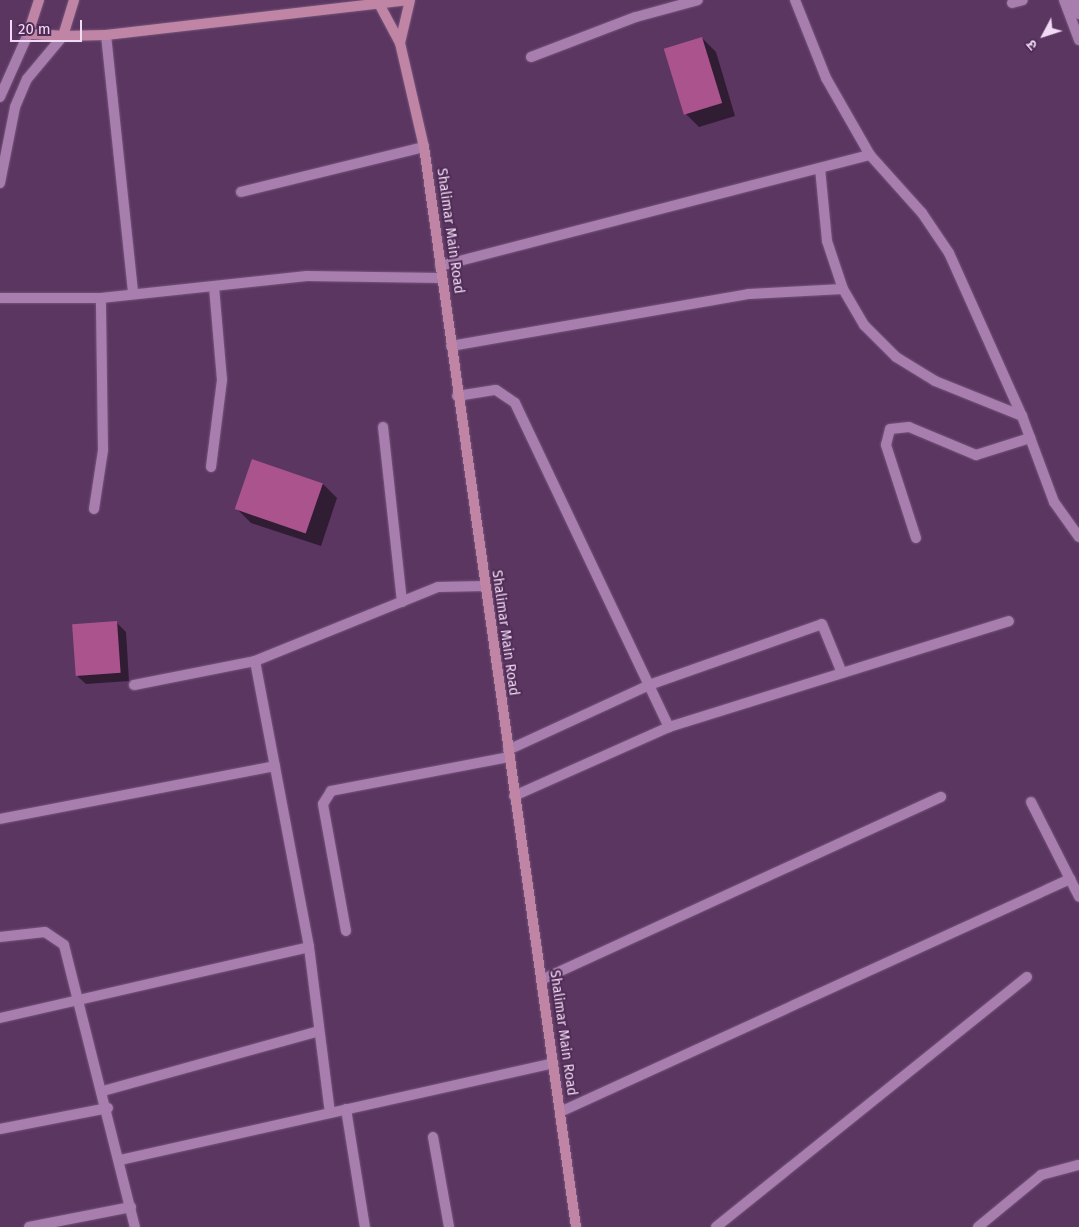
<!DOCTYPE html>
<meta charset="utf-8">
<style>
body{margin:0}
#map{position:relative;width:1079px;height:1227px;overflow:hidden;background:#5b3661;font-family:"Fira Sans","Noto Sans Devanagari",sans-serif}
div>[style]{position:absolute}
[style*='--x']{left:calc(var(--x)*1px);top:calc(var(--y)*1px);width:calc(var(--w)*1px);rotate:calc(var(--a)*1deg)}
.shadow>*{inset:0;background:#0007}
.building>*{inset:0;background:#aa538d;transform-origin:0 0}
.roads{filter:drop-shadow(0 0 1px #74557a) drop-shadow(0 0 1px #74557a)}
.lane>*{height:10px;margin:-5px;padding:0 5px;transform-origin:5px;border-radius:5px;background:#a77ead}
.street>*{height:10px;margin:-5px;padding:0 5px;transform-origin:5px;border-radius:5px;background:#a77ead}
.secondary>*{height:10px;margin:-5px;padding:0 5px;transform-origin:5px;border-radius:5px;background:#c085a5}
span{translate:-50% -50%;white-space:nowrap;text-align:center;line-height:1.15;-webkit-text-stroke:4px #502c56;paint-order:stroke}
.street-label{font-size:14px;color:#f1dbf4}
.north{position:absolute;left:1019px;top:10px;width:50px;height:50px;-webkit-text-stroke:4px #502c56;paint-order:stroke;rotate:230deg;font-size:14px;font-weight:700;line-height:20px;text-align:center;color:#f1dbf4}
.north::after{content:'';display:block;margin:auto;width:18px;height:22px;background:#f1dbf4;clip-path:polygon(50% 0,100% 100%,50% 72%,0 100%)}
.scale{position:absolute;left:10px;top:20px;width:72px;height:22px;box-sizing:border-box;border:2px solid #f1dbf4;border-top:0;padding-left:6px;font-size:15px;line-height:18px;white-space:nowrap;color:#f1dbf4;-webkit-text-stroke:4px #502c56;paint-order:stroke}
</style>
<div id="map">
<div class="shadow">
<div style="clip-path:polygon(702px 38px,716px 52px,735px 116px,699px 127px,685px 113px)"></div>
<div style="clip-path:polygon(323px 484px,337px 498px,321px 546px,251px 523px,237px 509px)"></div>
<div style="clip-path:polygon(117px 623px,126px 632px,129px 681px,86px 684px,76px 675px)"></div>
</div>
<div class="building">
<div style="left:702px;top:37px;width:69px;height:40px;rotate:73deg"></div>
<div style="left:252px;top:459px;width:75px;height:53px;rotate:19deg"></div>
<div style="left:117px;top:621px;width:52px;height:45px;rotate:86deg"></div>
</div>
<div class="roads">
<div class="lane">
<div style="--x:346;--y:931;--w:129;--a:-100.3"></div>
<div style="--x:323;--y:804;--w:15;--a:-58"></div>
<div style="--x:331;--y:791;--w:181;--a:-10.8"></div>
</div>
<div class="street">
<div style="--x:795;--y:0;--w:84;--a:68.3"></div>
<div style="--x:826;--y:78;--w:89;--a:60.3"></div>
<div style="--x:870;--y:155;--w:78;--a:48.1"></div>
<div style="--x:922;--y:213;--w:48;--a:56"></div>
<div style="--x:949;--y:253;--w:179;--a:65.9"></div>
<div style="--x:1022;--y:416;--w:92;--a:69.6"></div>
<div style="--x:1054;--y:502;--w:43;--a:54.5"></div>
<div style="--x:1064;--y:0;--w:43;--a:69.4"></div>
<div style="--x:1074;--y:0;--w:15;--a:70"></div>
<div style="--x:1012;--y:3;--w:11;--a:-15"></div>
<div style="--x:106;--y:35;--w:260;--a:84"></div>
<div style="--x:531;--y:57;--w:112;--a:-20.9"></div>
<div style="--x:636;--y:17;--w:64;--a:-15.3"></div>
<div style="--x:0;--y:97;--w:69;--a:-66"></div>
<div style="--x:820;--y:168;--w:73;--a:84.5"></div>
<div style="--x:827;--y:241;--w:51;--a:71.6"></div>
<div style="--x:843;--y:289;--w:42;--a:59.7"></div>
<div style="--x:864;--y:325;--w:45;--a:45"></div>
<div style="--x:896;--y:357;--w:46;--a:31.6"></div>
<div style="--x:935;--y:381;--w:94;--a:21.9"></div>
<div style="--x:0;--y:183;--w:77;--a:-78.8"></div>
<div style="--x:15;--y:107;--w:30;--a:-67"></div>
<div style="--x:27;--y:79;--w:56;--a:-50.1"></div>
<div style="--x:241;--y:192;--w:188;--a:-13.8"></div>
<div style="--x:440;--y:266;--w:444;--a:-14.5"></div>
<div style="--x:0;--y:298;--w:101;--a:0"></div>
<div style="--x:451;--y:346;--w:303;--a:-9.9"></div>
<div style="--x:749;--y:294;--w:94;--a:-3"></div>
<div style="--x:457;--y:396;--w:39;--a:-9"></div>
<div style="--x:496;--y:390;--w:23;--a:34"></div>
<div style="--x:515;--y:403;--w:359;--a:64.6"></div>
<div style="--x:383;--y:427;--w:176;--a:83.8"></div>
<div style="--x:211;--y:467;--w:88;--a:-82.8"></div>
<div style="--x:222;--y:380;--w:94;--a:-94.9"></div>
<div style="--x:94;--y:509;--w:60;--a:-81.3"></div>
<div style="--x:103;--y:450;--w:152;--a:-90.8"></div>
<div style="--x:101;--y:298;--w:207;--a:-6.1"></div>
<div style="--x:307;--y:276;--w:135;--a:0.8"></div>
<div style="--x:916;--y:538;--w:98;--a:-107.9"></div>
<div style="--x:886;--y:445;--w:16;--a:-76"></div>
<div style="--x:890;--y:429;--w:19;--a:-6"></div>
<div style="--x:909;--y:427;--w:73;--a:22.7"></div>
<div style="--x:976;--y:455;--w:57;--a:-17.5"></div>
<div style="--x:255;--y:661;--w:291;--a:79.3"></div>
<div style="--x:309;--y:947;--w:167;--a:82.8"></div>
<div style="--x:134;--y:685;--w:123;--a:-11.2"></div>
<div style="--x:255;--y:661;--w:197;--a:-22"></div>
<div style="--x:438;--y:587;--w:47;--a:-1.2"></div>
<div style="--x:508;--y:750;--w:155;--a:-24.7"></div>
<div style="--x:649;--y:685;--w:183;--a:-19.4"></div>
<div style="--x:822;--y:624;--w:53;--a:67.8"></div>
<div style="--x:514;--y:796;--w:170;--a:-24"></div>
<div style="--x:669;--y:727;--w:356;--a:-17.3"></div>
<div style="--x:1031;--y:802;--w:86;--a:63.1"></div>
<div style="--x:0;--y:819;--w:280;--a:-10.9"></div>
<div style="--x:0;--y:937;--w:45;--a:-6.3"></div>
<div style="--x:45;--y:932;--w:23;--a:34"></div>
<div style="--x:64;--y:945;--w:291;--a:75.9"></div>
<div style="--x:541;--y:980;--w:440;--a:-24.6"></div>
<div style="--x:0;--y:1018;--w:317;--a:-12.9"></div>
<div style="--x:103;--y:1091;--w:224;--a:-15.5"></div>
<div style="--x:346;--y:1109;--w:120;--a:80.9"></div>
<div style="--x:560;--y:1112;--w:561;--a:-24.55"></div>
<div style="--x:1070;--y:879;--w:20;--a:63"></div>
<div style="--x:0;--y:1129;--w:110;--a:-11"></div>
<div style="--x:433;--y:1137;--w:91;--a:79.9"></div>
<div style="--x:120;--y:1160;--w:444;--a:-12.6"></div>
<div style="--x:29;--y:1227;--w:104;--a:-11.1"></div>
<div style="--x:716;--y:1227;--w:399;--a:-38.8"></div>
<div style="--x:978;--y:1227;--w:82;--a:-39.5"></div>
<div style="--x:1041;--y:1175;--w:39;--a:-15"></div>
</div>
<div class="secondary">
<div style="--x:39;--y:0;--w:36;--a:108"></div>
<div style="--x:28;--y:34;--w:35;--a:3"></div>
<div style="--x:63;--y:36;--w:43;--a:-1.3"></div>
<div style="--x:106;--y:35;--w:305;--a:-6.6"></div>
<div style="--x:377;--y:0;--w:49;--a:61.9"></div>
<div style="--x:400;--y:43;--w:107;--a:77"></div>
<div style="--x:424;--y:147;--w:1091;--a:81.99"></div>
<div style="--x:63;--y:36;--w:38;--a:-73"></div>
<div style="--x:400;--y:43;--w:44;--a:-76.9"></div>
</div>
</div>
<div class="street-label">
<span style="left:450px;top:231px;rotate:82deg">Shalimar Main Road</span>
<span style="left:505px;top:633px;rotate:82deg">Shalimar Main Road</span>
<span style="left:563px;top:1033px;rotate:82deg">Shalimar Main Road</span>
</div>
<div class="north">उ</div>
<div class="scale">20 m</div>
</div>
